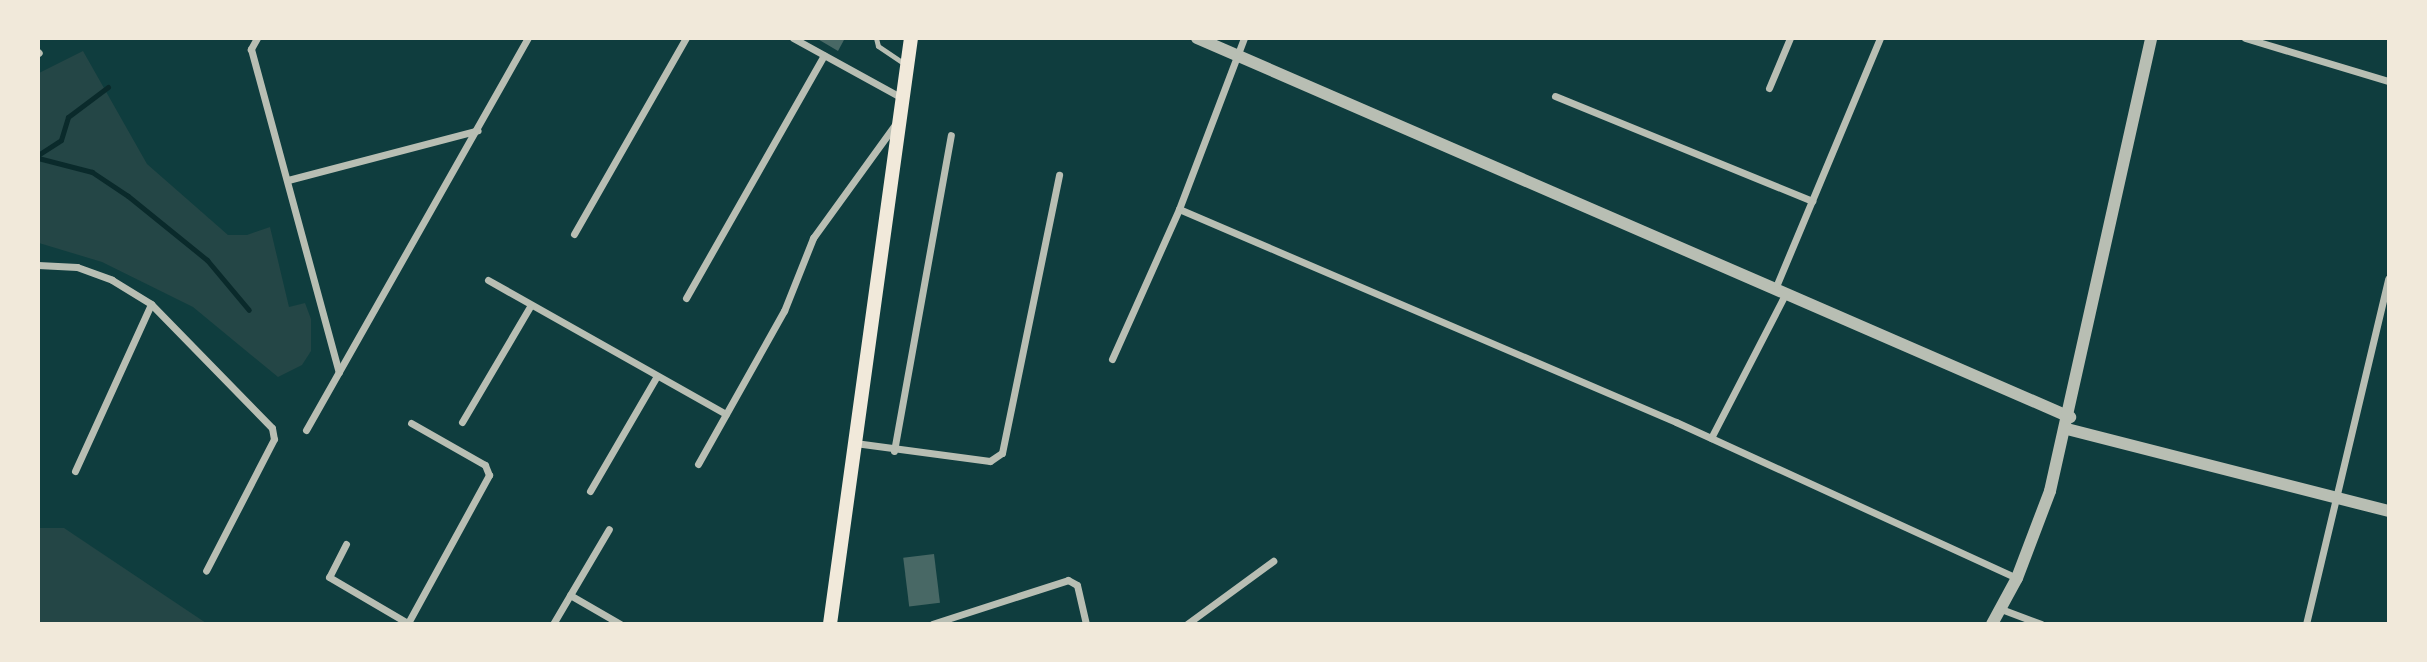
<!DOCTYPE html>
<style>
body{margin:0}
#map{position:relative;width:2427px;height:662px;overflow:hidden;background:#0f3d3e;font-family:"Asap Condensed",sans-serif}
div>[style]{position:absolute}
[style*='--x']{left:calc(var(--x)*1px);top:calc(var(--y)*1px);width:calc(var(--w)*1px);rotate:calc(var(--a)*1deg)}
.green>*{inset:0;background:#244646}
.stream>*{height:5px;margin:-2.5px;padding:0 2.5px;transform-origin:2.5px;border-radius:2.5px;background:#0a2a2b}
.building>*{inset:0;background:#486865;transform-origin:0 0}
.service>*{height:5px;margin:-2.5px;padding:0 2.5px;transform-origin:2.5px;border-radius:2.5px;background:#b8beb3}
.minor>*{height:7px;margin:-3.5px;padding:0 3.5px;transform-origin:3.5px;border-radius:3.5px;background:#b8beb3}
.tertiary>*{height:12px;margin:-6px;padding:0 6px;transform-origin:6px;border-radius:6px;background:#b8beb3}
.secondary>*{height:14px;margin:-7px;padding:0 7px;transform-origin:7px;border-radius:7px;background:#f1e9da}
span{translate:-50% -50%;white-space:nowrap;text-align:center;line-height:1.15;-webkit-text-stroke:5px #f1e9da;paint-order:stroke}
.frame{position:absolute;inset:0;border:40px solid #f1e9da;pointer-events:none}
</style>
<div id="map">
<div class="green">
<div style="clip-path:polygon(83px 51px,147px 164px,228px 235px,247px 235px,270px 227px,289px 307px,305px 303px,311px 319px,311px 351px,302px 365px,278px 377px,193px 307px,102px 262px,39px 243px,39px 73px)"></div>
<div style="clip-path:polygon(39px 528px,64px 528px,206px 623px,39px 623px)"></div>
</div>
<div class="stream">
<div style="--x:38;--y:155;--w:27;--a:-33"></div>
<div style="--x:61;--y:140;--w:24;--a:-73"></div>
<div style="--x:68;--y:117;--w:50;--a:-36.9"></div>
<div style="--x:38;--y:158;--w:56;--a:14.5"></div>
<div style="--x:92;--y:172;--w:43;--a:33.7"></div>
<div style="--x:128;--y:196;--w:102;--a:39"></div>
<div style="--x:207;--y:260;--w:65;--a:50"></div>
</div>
<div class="building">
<div style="clip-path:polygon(816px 38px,845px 38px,838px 51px)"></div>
<div style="left:934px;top:554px;width:49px;height:31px;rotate:83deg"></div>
</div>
<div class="service">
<div style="--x:876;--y:38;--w:8;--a:76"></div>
<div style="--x:878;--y:46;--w:34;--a:34"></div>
</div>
<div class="minor">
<div style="--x:257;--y:38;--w:13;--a:119"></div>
<div style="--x:251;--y:49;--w:335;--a:74.8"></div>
<div style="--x:793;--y:38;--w:124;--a:28.8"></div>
<div style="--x:2245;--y:38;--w:149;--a:16.7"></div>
<div style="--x:38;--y:52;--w:1;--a:45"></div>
<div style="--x:1769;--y:88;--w:54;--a:-67.2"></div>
<div style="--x:1555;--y:96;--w:278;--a:22.2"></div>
<div style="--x:288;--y:180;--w:196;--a:-14.7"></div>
<div style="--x:1179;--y:209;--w:541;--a:23.2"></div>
<div style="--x:1676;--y:422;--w:375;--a:24.6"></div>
<div style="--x:574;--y:234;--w:226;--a:-60.3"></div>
<div style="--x:38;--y:265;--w:39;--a:3"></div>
<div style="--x:77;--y:267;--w:37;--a:20"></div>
<div style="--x:112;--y:280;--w:46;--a:31.6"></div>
<div style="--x:151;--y:304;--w:173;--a:45.7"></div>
<div style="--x:272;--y:428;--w:11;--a:80"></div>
<div style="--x:274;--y:439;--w:148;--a:117.3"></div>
<div style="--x:488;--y:280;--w:273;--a:29.4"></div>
<div style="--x:1775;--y:289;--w:272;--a:-67.3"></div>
<div style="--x:686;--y:298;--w:279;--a:-60.4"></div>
<div style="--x:1112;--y:359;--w:164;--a:-65.9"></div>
<div style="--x:1179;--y:209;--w:183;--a:-69.2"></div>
<div style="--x:462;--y:422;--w:136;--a:-59.5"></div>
<div style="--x:306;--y:430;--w:450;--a:-60.5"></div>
<div style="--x:1711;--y:438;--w:163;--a:-62.7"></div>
<div style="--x:855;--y:443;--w:136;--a:7.6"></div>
<div style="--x:990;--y:461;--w:14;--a:-34"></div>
<div style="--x:1002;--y:453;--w:284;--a:-78.4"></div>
<div style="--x:894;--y:451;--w:321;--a:-79.8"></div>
<div style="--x:698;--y:464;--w:176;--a:-60.7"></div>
<div style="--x:784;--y:311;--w:79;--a:-68.3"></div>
<div style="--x:813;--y:238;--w:143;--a:-54.1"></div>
<div style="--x:75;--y:471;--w:183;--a:-65.5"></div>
<div style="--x:590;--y:491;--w:133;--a:-59.8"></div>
<div style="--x:346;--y:544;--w:37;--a:117"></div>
<div style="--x:329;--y:577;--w:93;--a:30.4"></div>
<div style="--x:570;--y:595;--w:58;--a:30.1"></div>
<div style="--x:2001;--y:609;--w:43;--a:20.6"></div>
<div style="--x:408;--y:623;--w:169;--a:-61.3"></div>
<div style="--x:489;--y:475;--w:11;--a:-112"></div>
<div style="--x:485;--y:465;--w:85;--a:-150.4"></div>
<div style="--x:553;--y:624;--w:110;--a:-59.5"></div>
<div style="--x:932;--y:624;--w:143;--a:-17.9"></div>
<div style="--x:1068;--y:580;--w:10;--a:29"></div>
<div style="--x:1077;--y:585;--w:40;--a:77"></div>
<div style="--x:1187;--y:624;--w:107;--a:-36.2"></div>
<div style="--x:2306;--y:624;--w:355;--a:-76.6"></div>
</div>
<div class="tertiary">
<div style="--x:1197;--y:38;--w:952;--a:23.47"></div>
<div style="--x:2067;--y:429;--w:331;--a:14.3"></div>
<div style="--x:1992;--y:624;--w:52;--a:-61.5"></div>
<div style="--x:2017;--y:578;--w:93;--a:-69.2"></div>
<div style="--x:2050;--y:491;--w:464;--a:-77.4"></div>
</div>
<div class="secondary">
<div style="--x:830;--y:624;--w:592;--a:-82.13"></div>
</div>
<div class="frame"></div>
</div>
